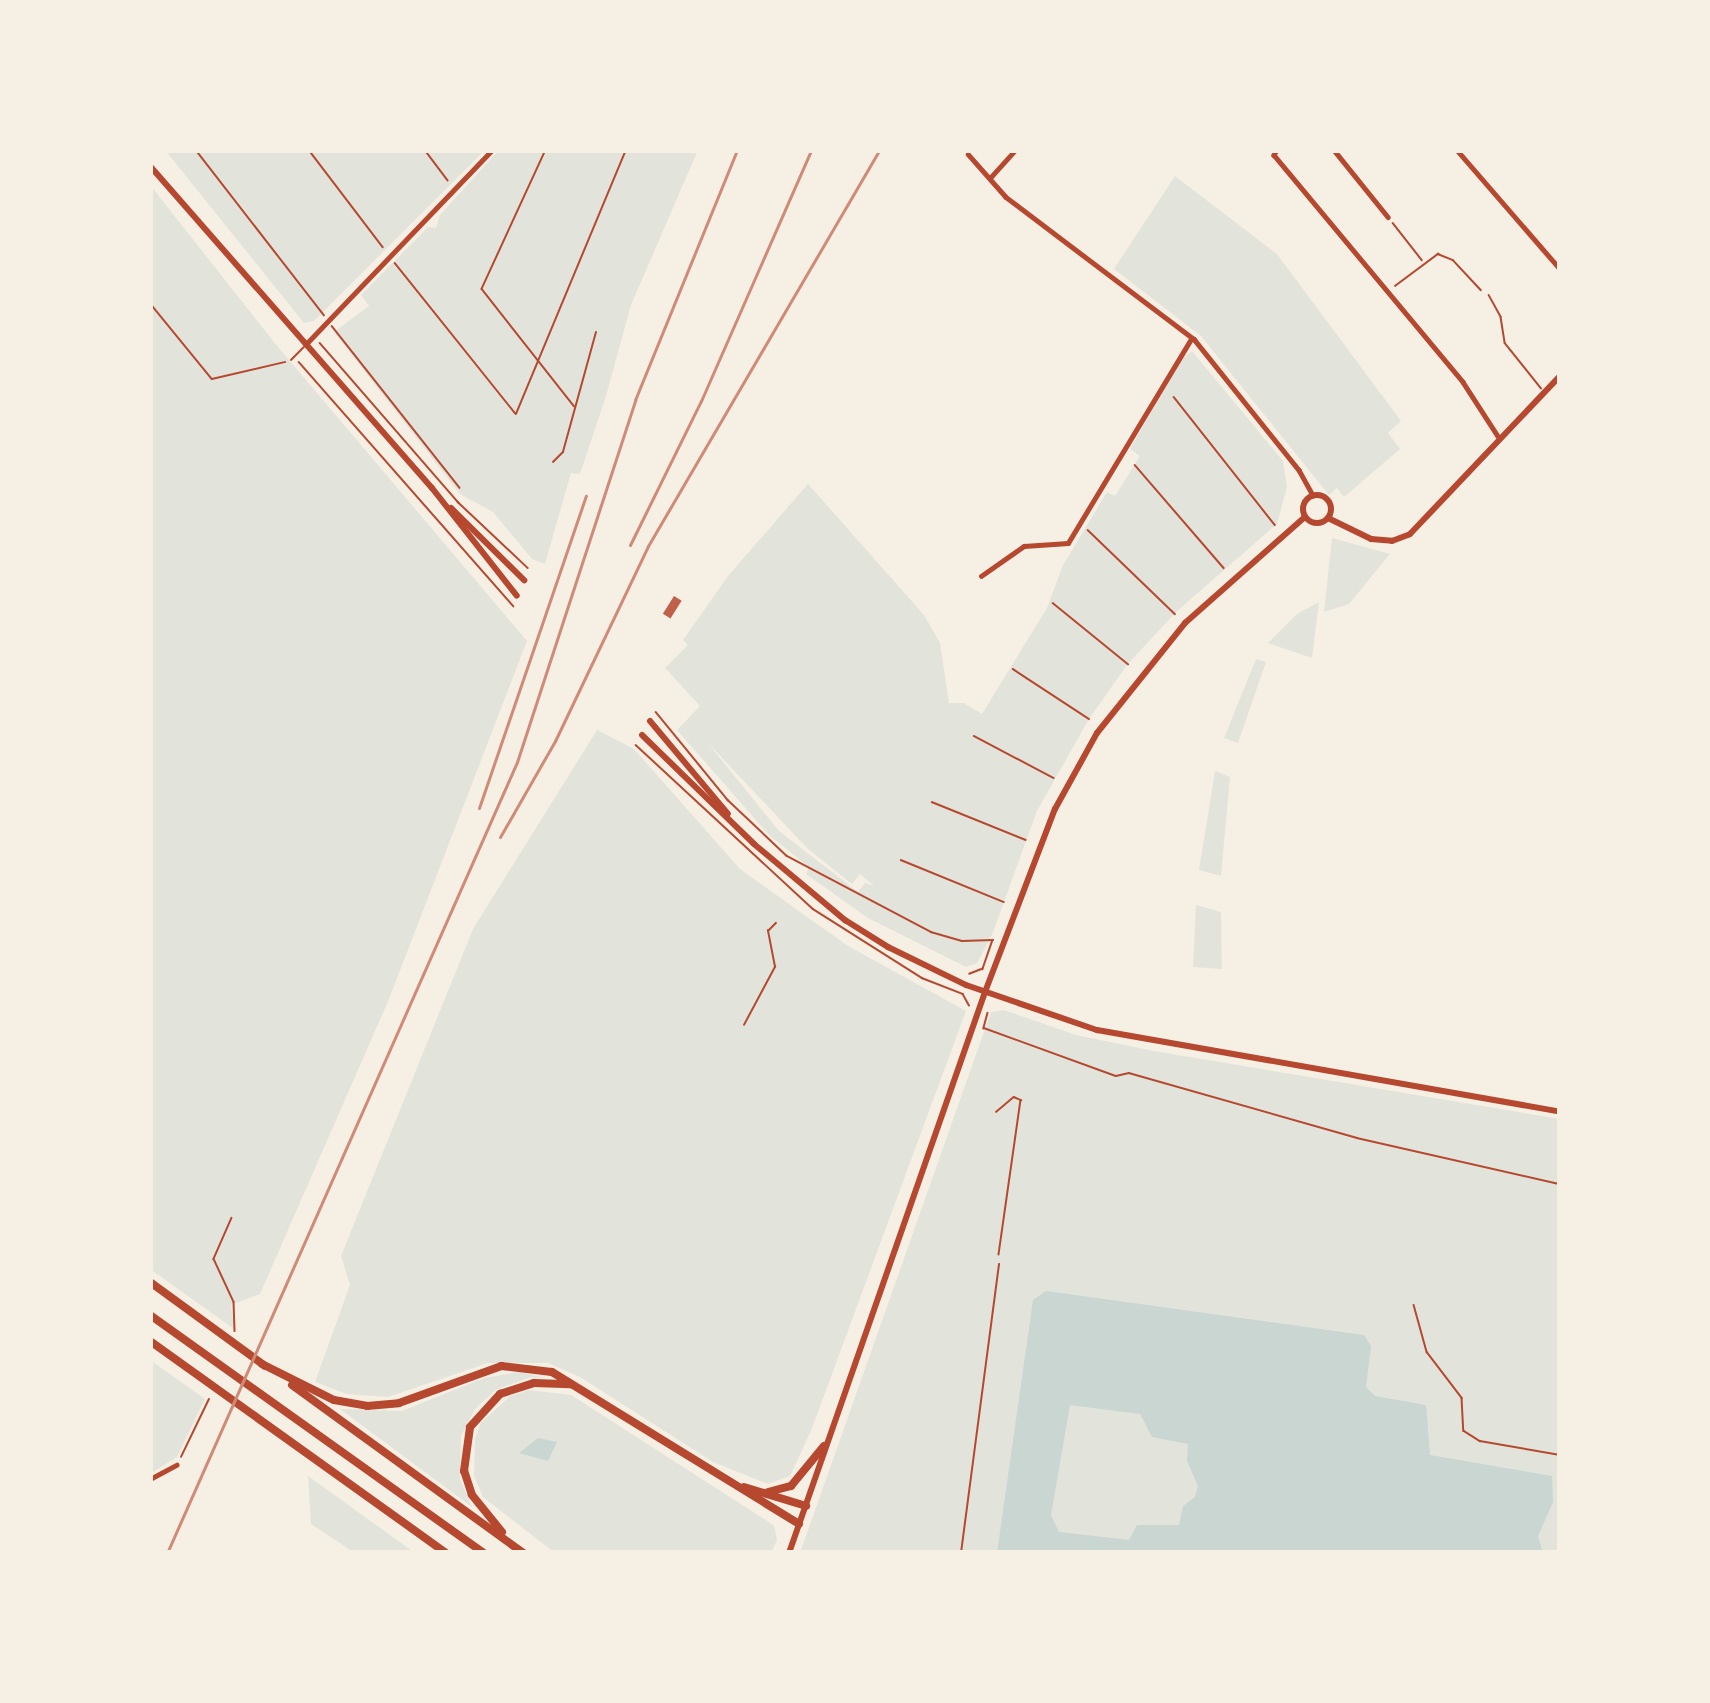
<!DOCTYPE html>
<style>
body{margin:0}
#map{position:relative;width:1710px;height:1703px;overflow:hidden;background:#f6efe4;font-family:"Crimson Pro",serif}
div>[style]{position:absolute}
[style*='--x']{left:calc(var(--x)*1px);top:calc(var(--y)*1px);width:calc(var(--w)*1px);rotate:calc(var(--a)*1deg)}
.green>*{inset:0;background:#e2e4dc}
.water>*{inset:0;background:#c9d6d2}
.building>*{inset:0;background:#bf614a;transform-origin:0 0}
.path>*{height:1.5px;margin:-0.75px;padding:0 0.75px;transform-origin:0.75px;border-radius:0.75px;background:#b5482f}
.service>*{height:1.5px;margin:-0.75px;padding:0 0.75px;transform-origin:0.75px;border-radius:0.75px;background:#b5482f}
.minor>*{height:4.5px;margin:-2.25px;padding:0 2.25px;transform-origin:2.25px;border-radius:2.25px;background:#b5482f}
.tertiary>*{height:6px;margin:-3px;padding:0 3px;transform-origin:3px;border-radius:3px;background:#b5482f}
.tertiary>.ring{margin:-3px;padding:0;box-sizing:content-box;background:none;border:6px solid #b5482f;border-radius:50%}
.secondary>*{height:6px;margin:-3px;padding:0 3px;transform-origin:3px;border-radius:3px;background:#b5482f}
.motorway>*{height:8px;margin:-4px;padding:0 4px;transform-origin:4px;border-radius:4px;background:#b5482f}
.rail>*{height:3px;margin:-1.5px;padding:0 1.5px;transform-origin:1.5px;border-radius:1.5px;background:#cf8b77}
span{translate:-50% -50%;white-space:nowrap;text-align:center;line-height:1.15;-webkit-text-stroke:12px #f6efe4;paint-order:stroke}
.frame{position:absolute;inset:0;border:153px solid #f6efe4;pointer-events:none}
</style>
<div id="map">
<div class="green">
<div style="clip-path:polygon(165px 150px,485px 150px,314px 321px,304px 323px)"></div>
<div style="clip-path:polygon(499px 150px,698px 150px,631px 305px,606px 396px,580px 474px,571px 473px,545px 564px,532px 559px,493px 512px,460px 494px,334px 332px,369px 306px,361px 295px,428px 227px,436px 228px,440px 215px)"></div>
<div style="clip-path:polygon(1175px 176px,1277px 254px,1401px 421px,1388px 433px,1400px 449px,1344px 497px,1337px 488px,1329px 495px,1201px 336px,1114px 269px)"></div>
<div style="clip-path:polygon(150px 185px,278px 347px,527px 641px,389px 999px,260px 1294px,231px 1305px,234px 1329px,150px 1269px)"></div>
<div style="clip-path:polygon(evenodd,1192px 351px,1283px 461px,1287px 487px,1277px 524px,1176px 612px,1127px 665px,1089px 719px,1037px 811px,992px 935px,977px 963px,966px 967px,868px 918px,806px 874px,809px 867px,770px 836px,677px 730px,700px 706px,665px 668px,688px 645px,683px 640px,728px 576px,808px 484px,924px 615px,940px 643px,949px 703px,964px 703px,982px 714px,1047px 608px,1063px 565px,1107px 492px,1115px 496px,1140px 456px,1130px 449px,1180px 361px,1192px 351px,707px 742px,808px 849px,852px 884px,860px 874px,874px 886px,865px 883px,858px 892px,779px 831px,707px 742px)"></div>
<div style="clip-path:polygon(1332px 538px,1390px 554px,1349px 604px,1324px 612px)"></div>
<div style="clip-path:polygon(1319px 602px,1312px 658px,1268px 643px,1297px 614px)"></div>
<div style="clip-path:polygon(1256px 659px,1266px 662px,1238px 743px,1224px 738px)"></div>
<div style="clip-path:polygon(597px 730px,634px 749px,740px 869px,848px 946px,966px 1011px,811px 1431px,790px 1476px,768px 1484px,713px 1462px,580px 1377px,548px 1363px,488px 1363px,388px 1397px,347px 1394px,315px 1382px,350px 1285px,341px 1256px,473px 929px)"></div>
<div style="clip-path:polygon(1215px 771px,1230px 777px,1221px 876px,1199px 870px)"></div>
<div style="clip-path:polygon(1196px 905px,1221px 912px,1222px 969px,1193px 967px)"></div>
<div style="clip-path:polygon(1004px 1010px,1076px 1035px,1154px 1051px,1560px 1119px,1560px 1553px,800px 1553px,991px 1012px)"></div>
<div style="clip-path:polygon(150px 1360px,205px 1399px,177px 1457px,150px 1474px)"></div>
<div style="clip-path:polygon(518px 1372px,546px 1378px,532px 1377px,497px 1389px,475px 1409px,461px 1436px,460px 1480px,472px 1507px,340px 1409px,402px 1411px,484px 1378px)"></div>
<div style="clip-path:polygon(529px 1390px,571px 1395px,764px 1519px,774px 1526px,777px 1540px,771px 1553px,555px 1553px,483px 1497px,474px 1476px,475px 1439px,481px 1423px,510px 1396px)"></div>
<div style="clip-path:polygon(308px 1476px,415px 1553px,355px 1553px,311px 1524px)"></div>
</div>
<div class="water">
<div style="clip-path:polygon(evenodd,1046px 1291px,1364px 1335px,1371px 1346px,1366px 1387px,1375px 1396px,1426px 1405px,1430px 1455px,1552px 1476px,1553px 1502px,1538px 1536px,1543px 1553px,997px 1553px,1033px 1300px,1046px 1291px,1070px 1405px,1140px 1414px,1152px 1437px,1188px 1444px,1187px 1461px,1198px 1486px,1195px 1497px,1183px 1506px,1179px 1525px,1137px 1525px,1129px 1540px,1059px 1532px,1051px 1515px,1070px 1405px)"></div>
<div style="clip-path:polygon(538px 1438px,557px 1442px,548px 1461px,519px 1453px)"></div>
</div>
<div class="building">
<div style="left:674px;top:596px;width:9px;height:21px;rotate:32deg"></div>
</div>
<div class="path">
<div style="--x:196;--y:150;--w:209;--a:52.2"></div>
<div style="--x:309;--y:150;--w:122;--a:52.7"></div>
<div style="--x:425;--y:150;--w:38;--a:53"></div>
<div style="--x:546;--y:150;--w:153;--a:114.7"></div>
<div style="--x:482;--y:289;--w:149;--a:51.8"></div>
<div style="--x:1393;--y:223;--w:47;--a:51.9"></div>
<div style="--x:395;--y:263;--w:193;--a:51.3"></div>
<div style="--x:516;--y:414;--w:286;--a:-67.4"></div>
<div style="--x:1395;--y:286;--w:54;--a:-36.7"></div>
<div style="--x:1438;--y:254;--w:16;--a:22"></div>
<div style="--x:1453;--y:260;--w:41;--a:47"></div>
<div style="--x:150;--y:303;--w:98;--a:50.8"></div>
<div style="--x:212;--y:379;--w:75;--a:-13.1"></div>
<div style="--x:332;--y:326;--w:206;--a:51.7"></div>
<div style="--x:320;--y:343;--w:211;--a:49"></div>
<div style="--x:458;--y:502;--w:96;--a:43.3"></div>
<div style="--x:299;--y:362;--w:325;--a:48.7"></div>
<div style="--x:1174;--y:397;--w:163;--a:51.7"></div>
<div style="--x:553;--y:462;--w:14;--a:-45"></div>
<div style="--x:563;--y:452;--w:124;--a:-74.6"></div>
<div style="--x:1135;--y:465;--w:136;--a:49.2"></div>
<div style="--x:1088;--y:530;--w:121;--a:44"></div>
<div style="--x:1053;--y:603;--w:97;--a:39.1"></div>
<div style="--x:1013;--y:669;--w:91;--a:33.3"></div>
<div style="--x:656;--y:712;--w:114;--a:50.7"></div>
<div style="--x:728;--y:800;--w:81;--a:43.5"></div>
<div style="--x:787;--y:856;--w:163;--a:27.8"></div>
<div style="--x:931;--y:932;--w:32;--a:16"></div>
<div style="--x:962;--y:941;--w:31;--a:-2"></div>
<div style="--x:993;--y:940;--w:31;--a:109"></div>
<div style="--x:983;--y:969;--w:14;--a:159"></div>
<div style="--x:974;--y:736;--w:90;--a:27.7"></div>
<div style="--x:636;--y:745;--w:241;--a:42.8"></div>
<div style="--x:813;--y:909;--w:129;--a:32.3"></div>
<div style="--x:922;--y:978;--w:44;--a:21.3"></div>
<div style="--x:963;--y:994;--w:13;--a:61"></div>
<div style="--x:932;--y:802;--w:101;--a:22"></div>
<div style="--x:901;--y:860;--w:111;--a:22.2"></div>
<div style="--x:988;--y:1013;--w:16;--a:105"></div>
<div style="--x:984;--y:1028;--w:140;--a:20"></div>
<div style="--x:1116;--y:1076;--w:13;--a:-13"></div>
<div style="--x:1129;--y:1073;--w:237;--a:15.9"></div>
<div style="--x:1357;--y:1138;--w:208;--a:12.8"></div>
<div style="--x:232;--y:1218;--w:45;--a:113.7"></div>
<div style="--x:214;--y:1259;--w:47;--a:65.1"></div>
<div style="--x:234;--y:1302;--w:29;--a:88"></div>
<div style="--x:1414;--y:1305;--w:49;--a:74.5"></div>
<div style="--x:1427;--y:1352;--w:58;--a:52.7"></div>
<div style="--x:1462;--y:1398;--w:33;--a:87"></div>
<div style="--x:1464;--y:1431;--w:19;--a:32"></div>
<div style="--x:1480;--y:1441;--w:81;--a:9.9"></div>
<div style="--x:181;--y:1457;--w:64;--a:-64.2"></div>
<div style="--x:961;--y:1553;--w:291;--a:-82.5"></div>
</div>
<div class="service">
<div style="--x:1489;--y:295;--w:25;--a:61"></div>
<div style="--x:1501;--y:317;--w:26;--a:81"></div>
<div style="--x:1505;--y:343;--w:58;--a:51.3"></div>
<div style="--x:291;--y:360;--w:17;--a:-45"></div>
<div style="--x:744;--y:1025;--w:66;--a:-61.9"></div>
<div style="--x:775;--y:967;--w:37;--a:-101"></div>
<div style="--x:768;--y:931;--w:11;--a:-45"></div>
<div style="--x:996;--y:1112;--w:23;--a:-40"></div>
<div style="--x:1014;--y:1097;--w:8;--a:23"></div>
<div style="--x:1021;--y:1100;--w:156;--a:98.1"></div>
</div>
<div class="minor">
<div style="--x:1277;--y:150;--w:6;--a:121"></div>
<div style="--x:1274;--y:155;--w:295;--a:50.2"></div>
<div style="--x:1463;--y:382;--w:64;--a:57.1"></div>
<div style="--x:1334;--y:150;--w:86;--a:51.1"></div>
<div style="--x:1457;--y:150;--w:157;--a:49.1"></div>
<div style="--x:968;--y:154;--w:57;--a:48.5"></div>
<div style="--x:1006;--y:197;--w:236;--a:37.1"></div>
<div style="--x:1194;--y:339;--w:168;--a:51.3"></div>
<div style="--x:1299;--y:470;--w:29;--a:61"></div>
<div style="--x:990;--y:178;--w:38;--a:-48"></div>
<div style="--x:305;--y:345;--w:270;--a:-46.2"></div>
<div style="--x:981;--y:576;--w:52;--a:-34.9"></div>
<div style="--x:1024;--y:546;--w:44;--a:-3.9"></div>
<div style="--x:1068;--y:543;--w:238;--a:-58.9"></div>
<div style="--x:150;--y:1479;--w:30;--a:-28"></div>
</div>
<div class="tertiary">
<div class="ring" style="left:1303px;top:495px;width:22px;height:22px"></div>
<div style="--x:1328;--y:518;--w:48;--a:26"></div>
<div style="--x:1371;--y:539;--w:21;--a:5"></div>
<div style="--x:1392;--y:541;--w:19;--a:-21"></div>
<div style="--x:1410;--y:534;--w:218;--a:-46.5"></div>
<div style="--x:985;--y:992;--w:196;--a:-69.1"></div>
<div style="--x:1055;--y:809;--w:87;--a:-61.1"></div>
<div style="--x:1097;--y:733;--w:141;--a:-51.3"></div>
<div style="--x:1185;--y:623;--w:160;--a:-41.5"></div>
</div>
<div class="secondary">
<div style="--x:150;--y:166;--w:428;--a:48.8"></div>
<div style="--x:432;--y:488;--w:137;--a:51.8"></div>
<div style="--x:451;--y:508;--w:103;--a:44.6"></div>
<div style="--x:650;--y:721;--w:121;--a:50"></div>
<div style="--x:642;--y:735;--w:156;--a:44.2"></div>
<div style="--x:754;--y:844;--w:119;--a:39.9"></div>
<div style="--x:845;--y:920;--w:51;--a:32.1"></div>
<div style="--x:888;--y:947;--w:87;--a:26"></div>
<div style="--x:966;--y:985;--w:139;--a:19"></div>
<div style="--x:1097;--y:1030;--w:470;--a:10"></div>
<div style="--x:789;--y:1553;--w:594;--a:-70.74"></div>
</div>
<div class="motorway">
<div style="--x:150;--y:1282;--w:142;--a:36.1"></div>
<div style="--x:150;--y:1315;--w:410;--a:35.5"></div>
<div style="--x:150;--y:1341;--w:364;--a:35.6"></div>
<div style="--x:262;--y:1364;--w:80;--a:26.6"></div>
<div style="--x:334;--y:1400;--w:34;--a:10"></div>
<div style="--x:367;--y:1406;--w:32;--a:-5"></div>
<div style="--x:399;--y:1403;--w:109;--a:-19.9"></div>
<div style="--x:501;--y:1366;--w:51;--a:6.7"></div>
<div style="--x:552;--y:1372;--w:290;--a:31.6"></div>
<div style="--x:292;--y:1385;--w:286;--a:36"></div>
<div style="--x:744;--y:1487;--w:65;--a:17"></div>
<div style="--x:768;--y:1492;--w:24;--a:-15"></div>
<div style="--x:791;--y:1486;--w:52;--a:-50.5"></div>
<div style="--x:502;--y:1532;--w:48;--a:-129"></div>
<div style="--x:472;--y:1495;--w:25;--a:-108"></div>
<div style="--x:464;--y:1471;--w:44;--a:-82.2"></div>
<div style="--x:470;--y:1427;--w:45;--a:-47.7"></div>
<div style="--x:500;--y:1394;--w:36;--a:-18"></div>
<div style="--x:534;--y:1383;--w:37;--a:2"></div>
</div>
<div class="rail">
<div style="--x:630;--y:545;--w:161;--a:-63.8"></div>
<div style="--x:701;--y:401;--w:274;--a:-66.3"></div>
<div style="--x:479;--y:808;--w:330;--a:-71.1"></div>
<div style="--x:500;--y:837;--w:111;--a:-60.2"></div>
<div style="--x:555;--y:741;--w:216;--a:-64.5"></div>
<div style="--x:648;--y:546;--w:458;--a:-59.7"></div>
<div style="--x:167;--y:1553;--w:865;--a:-66.13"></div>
<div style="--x:517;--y:762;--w:381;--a:-71.9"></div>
<div style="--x:635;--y:400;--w:270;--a:-67.8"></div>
</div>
<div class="frame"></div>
</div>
